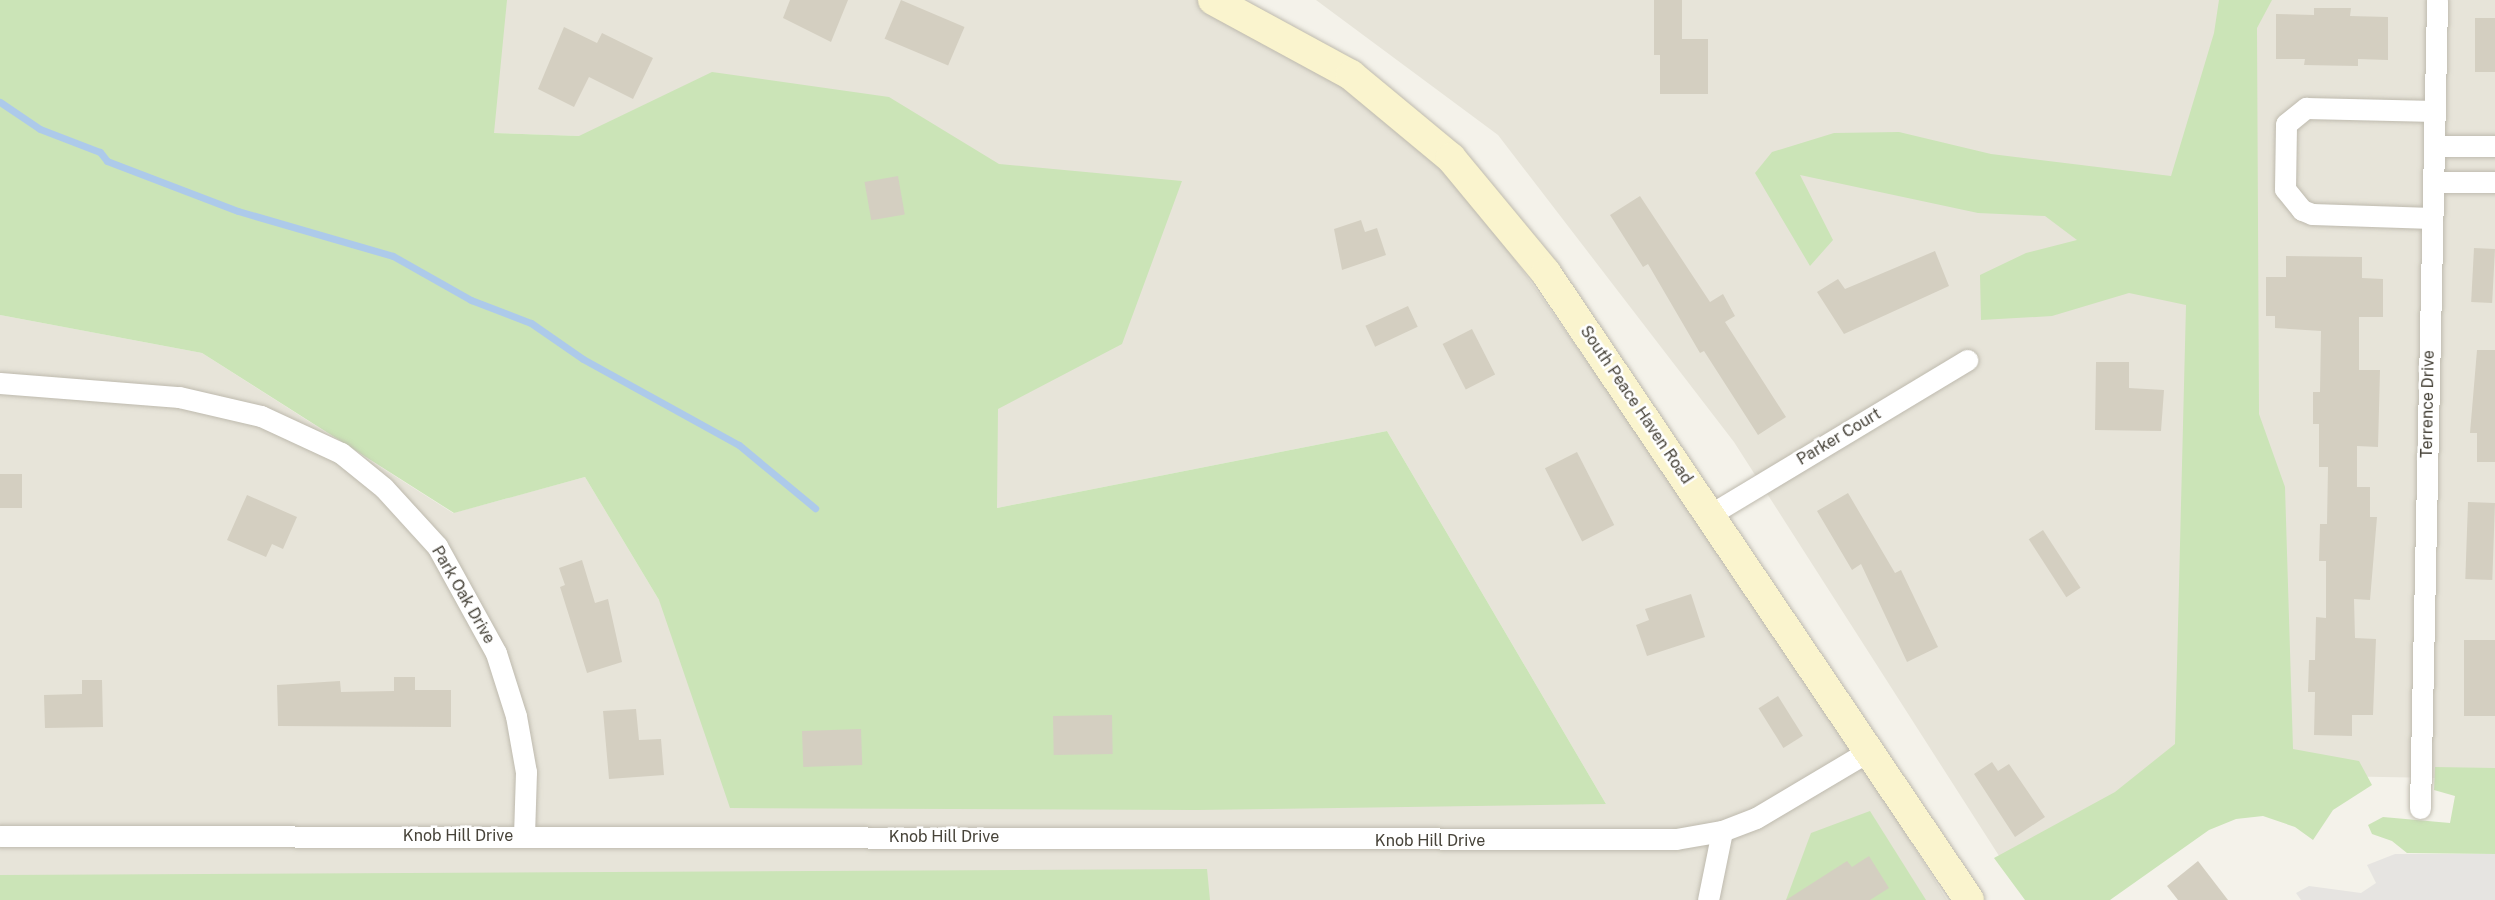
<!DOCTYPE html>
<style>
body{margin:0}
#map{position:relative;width:2495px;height:900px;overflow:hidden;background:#f4f2ea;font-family:"Public Sans",sans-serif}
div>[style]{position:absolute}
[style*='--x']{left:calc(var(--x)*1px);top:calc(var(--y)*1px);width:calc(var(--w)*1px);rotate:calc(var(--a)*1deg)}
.residential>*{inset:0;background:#e7e4d9}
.green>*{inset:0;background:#cbe4b7}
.parking>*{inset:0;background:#e6e4e1}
.stream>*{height:7px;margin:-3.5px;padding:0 3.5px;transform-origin:3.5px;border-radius:3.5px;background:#adcaea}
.building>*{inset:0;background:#d4cfc1;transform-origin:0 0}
.roads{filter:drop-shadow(0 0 2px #bebaae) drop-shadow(0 0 2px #bebaae)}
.street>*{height:21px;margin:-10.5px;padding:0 10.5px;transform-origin:10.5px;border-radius:10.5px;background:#fff}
.secondary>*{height:30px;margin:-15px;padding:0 15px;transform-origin:15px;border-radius:15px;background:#faf4ce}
span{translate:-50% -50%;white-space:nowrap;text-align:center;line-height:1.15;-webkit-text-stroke:5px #fff;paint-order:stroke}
.street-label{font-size:16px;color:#474339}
</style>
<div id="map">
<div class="residential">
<div style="clip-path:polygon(367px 0,1205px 0,1356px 82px,1479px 209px,1797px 658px,1947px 900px,0 900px,0 315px,202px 353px,453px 513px,585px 477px,659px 600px,1606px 804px,1387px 431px,997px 508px,579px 136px,494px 133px)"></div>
<div style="clip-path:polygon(1316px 0,2495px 0,2495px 779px,2279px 775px,2010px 873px,1734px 442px,1498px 135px)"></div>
</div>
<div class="green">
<div style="clip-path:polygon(0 0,507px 0,494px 133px,579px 136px,712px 72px,889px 97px,999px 164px,1182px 181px,1122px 344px,998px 409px,997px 508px,1387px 431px,1606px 804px,1196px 810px,730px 808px,659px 600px,585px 477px,454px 513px,202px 353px,0 315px)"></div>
<div style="clip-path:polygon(2219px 0,2272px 0,2257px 28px,2259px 414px,2285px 487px,2293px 749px,2359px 761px,2372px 785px,2333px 810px,2313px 840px,2295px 827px,2263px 816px,2236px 819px,2209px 830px,2110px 900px,2025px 900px,1994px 858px,2115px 792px,2175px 744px,2186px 305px,2129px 293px,2052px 316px,1981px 320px,1980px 275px,2026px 253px,2077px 240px,2045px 216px,1978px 213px,1800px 175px,1833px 240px,1810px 266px,1755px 173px,1772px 152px,1834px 133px,1899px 132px,1991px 154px,2171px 176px,2214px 33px)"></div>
<div style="clip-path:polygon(2435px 767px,2495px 768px,2495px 854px,2407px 853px,2392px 841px,2372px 834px,2368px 825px,2383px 817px,2450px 823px,2455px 796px,2434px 790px)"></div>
<div style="clip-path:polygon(1870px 811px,1926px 900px,1786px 900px,1811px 833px)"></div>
<div style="clip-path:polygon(1207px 869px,1210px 900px,0 900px,0 875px)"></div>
</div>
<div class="parking">
<div style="clip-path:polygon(2395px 854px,2495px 854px,2495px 900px,2301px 900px,2296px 893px,2309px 886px,2361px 893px,2376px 883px,2367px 865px)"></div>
</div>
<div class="stream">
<div style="--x:0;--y:102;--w:48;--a:34"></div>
<div style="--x:40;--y:129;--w:64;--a:21"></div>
<div style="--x:100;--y:152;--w:11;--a:52"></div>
<div style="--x:107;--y:161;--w:140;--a:20.9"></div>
<div style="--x:238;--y:211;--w:161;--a:16.2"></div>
<div style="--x:393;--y:256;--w:90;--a:29.4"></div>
<div style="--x:471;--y:300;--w:64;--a:21"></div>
<div style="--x:531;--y:323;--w:63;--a:34.7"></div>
<div style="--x:583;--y:359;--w:178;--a:28.9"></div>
<div style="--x:739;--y:445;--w:99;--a:39.7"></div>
</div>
<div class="building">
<div style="clip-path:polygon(790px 0,848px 0,831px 42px,783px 18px)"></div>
<div style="left:901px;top:0;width:69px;height:42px;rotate:23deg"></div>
<div style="clip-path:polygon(1654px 0,1682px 0,1682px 39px,1708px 39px,1708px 94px,1660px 94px,1660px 55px,1654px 55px)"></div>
<div style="clip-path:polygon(2314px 8px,2351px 8px,2350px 16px,2388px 17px,2388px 60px,2358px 59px,2358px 66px,2304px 65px,2305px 59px,2276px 59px,2276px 14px,2314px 15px)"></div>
<div style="left:2475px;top:18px;width:20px;height:54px"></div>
<div style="clip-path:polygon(564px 27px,597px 43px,602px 33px,653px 58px,633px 99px,589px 77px,574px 107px,538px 89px)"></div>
<div style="left:898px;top:176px;width:39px;height:34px;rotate:80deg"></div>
<div style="clip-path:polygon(1640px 196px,1710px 302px,1723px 294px,1735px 316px,1725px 322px,1786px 417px,1758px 435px,1704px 351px,1700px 353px,1648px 264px,1643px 267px,1610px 215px)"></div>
<div style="clip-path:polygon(1361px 220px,1365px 232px,1377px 228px,1386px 255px,1342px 270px,1334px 229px)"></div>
<div style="left:2474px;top:248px;width:21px;height:54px;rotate:3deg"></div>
<div style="clip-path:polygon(1935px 251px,1949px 286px,1844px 334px,1817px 292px,1838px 279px,1845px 289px)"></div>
<div style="clip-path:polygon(2286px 256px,2362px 257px,2362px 278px,2383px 279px,2383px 317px,2359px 317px,2359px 370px,2380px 370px,2378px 447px,2357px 446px,2357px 487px,2370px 487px,2370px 517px,2377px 517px,2370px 600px,2354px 599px,2355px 638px,2376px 639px,2373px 715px,2352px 715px,2352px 736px,2314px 735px,2315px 692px,2308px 692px,2309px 660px,2315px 660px,2316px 617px,2326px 618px,2326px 561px,2319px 561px,2320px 524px,2327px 524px,2328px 467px,2319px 467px,2319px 424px,2313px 424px,2313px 392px,2320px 392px,2321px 331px,2275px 328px,2275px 316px,2266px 316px,2266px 277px,2286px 277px)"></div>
<div style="left:1408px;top:306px;width:23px;height:47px;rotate:65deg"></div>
<div style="left:1472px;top:329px;width:51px;height:33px;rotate:63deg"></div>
<div style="clip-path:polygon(2477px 350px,2495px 350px,2495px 462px,2477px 462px,2477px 433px,2470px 433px)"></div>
<div style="clip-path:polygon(2096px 362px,2129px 362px,2129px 388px,2164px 390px,2161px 431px,2095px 430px)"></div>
<div style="left:1577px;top:452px;width:82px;height:36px;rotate:63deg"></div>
<div style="left:0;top:474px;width:22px;height:34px"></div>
<div style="clip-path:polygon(1848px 493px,1895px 573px,1901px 570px,1938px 647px,1907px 662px,1861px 564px,1852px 570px,1817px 511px)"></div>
<div style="clip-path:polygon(247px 495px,297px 517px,283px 549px,272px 544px,266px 557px,227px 540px)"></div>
<div style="left:2468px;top:502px;width:27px;height:77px;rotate:2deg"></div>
<div style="left:2043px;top:530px;width:69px;height:17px;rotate:57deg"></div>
<div style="clip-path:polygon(582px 560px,595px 603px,608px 599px,622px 662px,587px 673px,560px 587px,565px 585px,559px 568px)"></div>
<div style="clip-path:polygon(1691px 594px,1705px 637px,1647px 656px,1636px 625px,1649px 620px,1645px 609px)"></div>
<div style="left:2464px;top:640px;width:31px;height:76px"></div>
<div style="clip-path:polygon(394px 677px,415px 677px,415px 690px,451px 690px,451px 727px,278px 726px,277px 685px,340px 681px,341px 692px,394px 691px)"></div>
<div style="clip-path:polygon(82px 680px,102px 680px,103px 727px,45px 728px,44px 695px,82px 694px)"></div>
<div style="left:1778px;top:696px;width:47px;height:23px;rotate:58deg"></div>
<div style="clip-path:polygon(636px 709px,639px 740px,661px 739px,664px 775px,609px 779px,603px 711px)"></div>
<div style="left:1112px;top:715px;width:39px;height:59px;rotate:89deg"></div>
<div style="left:861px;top:729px;width:36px;height:59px;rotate:88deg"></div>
<div style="clip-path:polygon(1992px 762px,1998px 771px,2009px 764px,2045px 817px,2015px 837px,1974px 774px)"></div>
<div style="clip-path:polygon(1869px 856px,1889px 888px,1870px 900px,1786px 900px,1847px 861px,1852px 867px)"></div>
<div style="clip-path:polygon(2198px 861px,2228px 900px,2178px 900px,2167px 886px)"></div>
</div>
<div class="roads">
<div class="street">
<div style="--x:2435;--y:146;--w:60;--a:0"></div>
<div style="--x:2435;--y:182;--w:60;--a:0"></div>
<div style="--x:2432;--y:218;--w:120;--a:-178.1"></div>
<div style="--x:2312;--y:214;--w:11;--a:-158"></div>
<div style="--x:2302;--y:210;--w:27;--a:-129"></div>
<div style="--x:2285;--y:189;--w:65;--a:-89.1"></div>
<div style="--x:2286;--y:124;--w:26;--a:-39"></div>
<div style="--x:2306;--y:108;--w:129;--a:1.3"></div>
<div style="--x:0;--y:383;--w:180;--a:4.5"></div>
<div style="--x:179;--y:397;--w:84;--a:13"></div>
<div style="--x:261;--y:416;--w:88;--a:24.8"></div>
<div style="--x:341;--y:453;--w:55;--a:39.1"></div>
<div style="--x:384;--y:488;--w:79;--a:47.6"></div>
<div style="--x:437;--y:546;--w:122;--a:61.1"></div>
<div style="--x:496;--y:653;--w:66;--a:72.4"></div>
<div style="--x:516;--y:716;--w:57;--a:79.9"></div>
<div style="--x:526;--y:772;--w:64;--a:91.8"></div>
<div style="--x:1711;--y:514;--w:299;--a:-31"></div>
<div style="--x:2420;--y:808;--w:808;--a:-88.79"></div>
<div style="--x:0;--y:836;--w:1676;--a:0.1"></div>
<div style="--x:1676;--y:839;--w:47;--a:-9.9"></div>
<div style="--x:1722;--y:831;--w:36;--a:-21"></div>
<div style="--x:1756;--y:818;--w:129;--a:-30.7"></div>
<div style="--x:1708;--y:900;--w:70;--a:-78.5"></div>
</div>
<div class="secondary">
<div style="--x:1213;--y:0;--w:157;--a:28.5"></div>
<div style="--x:1351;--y:75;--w:130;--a:39.7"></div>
<div style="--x:1451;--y:158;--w:149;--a:50.4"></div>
<div style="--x:1546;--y:273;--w:756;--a:55.99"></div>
</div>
</div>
<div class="street-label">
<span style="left:2428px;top:404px;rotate:-89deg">Terrence Drive</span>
<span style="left:1636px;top:405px;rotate:56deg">South Peace Haven Road</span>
<span style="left:1839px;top:437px;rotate:-31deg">Parker Court</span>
<span style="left:463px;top:595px;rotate:60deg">Park Oak Drive</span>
<span style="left:458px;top:836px">Knob Hill Drive</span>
<span style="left:944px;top:837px">Knob Hill Drive</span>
<span style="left:1430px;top:841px">Knob Hill Drive</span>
</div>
</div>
